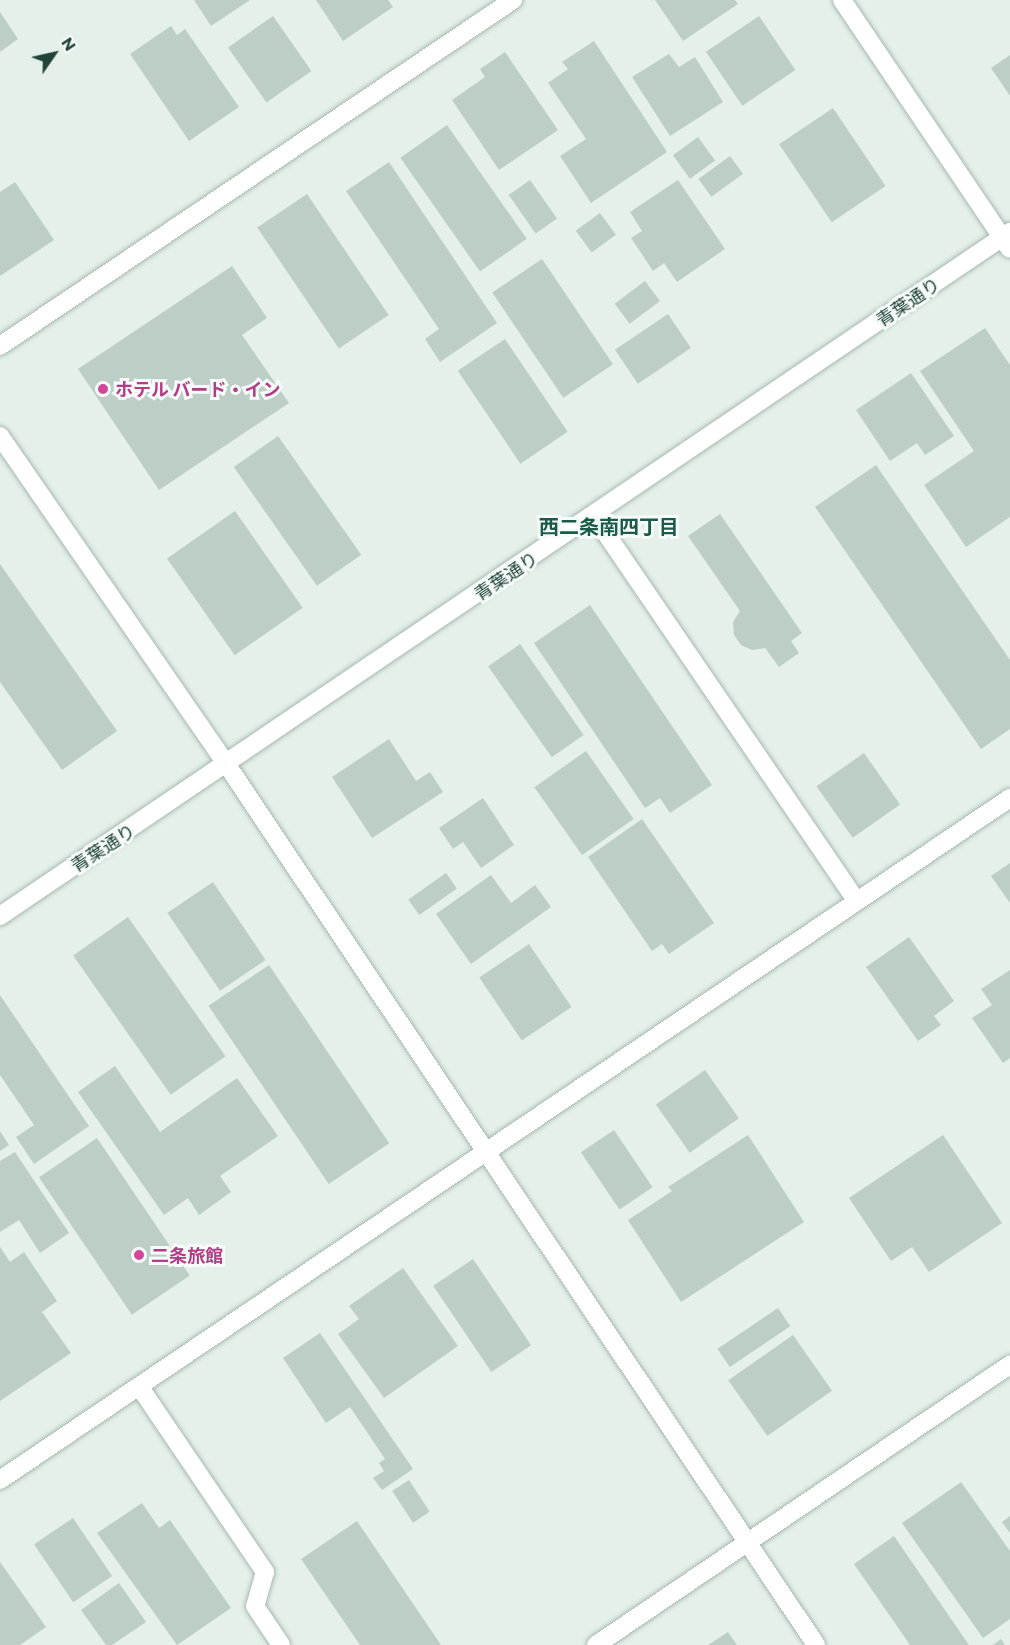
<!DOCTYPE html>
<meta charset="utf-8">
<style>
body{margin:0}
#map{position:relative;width:1010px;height:1645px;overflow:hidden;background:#e5f0ea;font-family:Commissioner,"Noto Sans JP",sans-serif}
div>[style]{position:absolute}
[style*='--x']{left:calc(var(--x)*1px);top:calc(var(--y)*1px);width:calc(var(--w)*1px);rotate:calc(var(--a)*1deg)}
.building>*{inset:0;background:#bccec6;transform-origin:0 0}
.roads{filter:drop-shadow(0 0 2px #a6b9b2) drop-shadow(0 0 2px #a6b9b2)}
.minor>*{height:18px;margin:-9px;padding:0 9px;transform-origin:9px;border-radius:9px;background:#fff}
.dots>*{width:16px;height:16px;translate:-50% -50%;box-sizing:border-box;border:3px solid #f6fbf9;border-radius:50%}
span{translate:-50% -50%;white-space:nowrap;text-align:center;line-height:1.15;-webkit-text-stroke:6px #f6fbf9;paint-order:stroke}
.street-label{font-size:18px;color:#21443a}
.hotel-label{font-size:18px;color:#b23c85;font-weight:700}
.left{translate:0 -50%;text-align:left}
.neighbourhood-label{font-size:20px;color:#1a5a49;font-weight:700}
.north{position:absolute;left:24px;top:24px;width:60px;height:60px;-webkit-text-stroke:4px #f6fbf9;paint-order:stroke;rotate:56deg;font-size:16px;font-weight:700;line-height:24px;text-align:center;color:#21443a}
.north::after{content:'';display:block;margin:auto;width:21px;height:27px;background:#21443a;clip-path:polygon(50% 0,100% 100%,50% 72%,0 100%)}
</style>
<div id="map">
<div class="building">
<div style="clip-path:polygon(194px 0,250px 0,211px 26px)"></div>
<div style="clip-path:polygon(316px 0,388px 0,393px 7px,343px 41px)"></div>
<div style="clip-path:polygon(655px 0,735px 0,738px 4px,683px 41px)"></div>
<div style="clip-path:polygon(0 12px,18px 39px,0 52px)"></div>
<div style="left:273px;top:16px;width:67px;height:55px;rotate:55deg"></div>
<div style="left:759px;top:16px;width:65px;height:64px;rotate:56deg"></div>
<div style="clip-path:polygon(171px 26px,177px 35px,185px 29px,239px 107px,189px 141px,130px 54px)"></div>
<div style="clip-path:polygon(594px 41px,667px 152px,591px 203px,560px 156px,586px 139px,548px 83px,568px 69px,562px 62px)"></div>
<div style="clip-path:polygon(505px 52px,558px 130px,499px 170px,452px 100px,485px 77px,480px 69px)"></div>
<div style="clip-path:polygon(669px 54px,679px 67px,695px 57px,723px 102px,670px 136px,632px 77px)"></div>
<div style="clip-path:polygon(1010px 55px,1010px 96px,991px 68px)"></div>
<div style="left:833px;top:108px;width:94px;height:65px;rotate:56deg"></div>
<div style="left:447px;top:125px;width:139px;height:57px;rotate:55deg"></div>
<div style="left:698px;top:137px;width:29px;height:31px;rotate:54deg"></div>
<div style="left:730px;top:156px;width:22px;height:39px;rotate:54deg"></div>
<div style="clip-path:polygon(389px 162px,497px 323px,440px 362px,425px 339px,439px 329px,346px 191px)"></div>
<div style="left:530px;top:180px;width:47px;height:26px;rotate:55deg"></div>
<div style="clip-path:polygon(678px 180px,725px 249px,677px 282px,664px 263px,653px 271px,631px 238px,642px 231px,630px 212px)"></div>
<div style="clip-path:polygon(15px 182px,54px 240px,0 276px,0 192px)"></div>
<div style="left:307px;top:194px;width:146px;height:60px;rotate:56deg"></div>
<div style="left:600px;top:213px;width:27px;height:30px;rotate:54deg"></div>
<div style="left:542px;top:259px;width:127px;height:60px;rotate:56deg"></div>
<div style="clip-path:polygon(232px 266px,267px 318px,242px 335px,289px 403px,159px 490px,78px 369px)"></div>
<div style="left:645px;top:281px;width:25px;height:38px;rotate:53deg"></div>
<div style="left:668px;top:314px;width:41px;height:64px;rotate:56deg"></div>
<div style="clip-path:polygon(985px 328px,1010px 365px,1010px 517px,966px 547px,924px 485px,974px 451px,920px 371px)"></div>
<div style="left:505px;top:339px;width:112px;height:57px;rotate:56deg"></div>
<div style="clip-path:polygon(911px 373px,954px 436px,925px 455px,917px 443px,890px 461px,856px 410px)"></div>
<div style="left:278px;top:436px;width:145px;height:54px;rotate:55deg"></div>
<div style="clip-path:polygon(876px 465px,1010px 660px,1010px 729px,981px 749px,815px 507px)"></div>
<div style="left:235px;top:511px;width:118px;height:83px;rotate:55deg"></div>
<div style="clip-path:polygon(720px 514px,802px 633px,791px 641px,799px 653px,779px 667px,765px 648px,752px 650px,741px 645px,734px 635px,733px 622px,740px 611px,688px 536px)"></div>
<div style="clip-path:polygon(0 564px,117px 731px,62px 770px,0 682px)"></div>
<div style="clip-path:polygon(590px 605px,712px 785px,670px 813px,660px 798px,645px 808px,534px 643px)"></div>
<div style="left:520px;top:644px;width:111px;height:39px;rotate:55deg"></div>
<div style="clip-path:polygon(389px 739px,416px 781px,430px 772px,443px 792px,372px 838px,332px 777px)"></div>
<div style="left:586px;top:751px;width:83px;height:63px;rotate:55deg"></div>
<div style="left:864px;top:753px;width:63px;height:58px;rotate:55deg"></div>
<div style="clip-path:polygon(483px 798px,514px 845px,481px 868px,463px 842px,453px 849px,439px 828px)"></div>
<div style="clip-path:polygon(642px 819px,714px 923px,669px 954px,662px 944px,652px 951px,588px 857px)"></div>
<div style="clip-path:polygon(1010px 863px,1010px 903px,991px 876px)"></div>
<div style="left:446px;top:873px;width:19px;height:46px;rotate:55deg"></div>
<div style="clip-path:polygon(491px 875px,511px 903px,535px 885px,551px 907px,471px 964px,436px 914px)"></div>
<div style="left:213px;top:882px;width:94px;height:55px;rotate:56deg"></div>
<div style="left:128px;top:917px;width:170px;height:67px;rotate:55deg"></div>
<div style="clip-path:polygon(909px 937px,954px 1001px,934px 1016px,941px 1025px,918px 1041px,866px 967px)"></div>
<div style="left:529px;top:944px;width:76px;height:60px;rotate:56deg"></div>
<div style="left:269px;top:965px;width:215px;height:73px;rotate:56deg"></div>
<div style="clip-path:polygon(1010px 970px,1010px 1058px,1003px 1063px,972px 1018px,992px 1005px,981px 989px)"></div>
<div style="clip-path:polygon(0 995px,89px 1126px,34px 1164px,16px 1137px,34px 1125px,0 1075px)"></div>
<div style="clip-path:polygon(115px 1066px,160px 1132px,237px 1078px,278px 1136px,220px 1176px,231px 1192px,199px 1215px,188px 1198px,164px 1215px,78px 1092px)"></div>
<div style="left:705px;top:1070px;width:59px;height:60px;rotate:55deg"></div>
<div style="left:614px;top:1130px;width:69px;height:40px;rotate:56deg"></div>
<div style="clip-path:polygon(0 1131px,9px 1145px,0 1151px)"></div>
<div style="clip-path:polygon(748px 1135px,804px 1222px,681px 1302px,628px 1220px,672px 1191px,668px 1187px)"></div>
<div style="clip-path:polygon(943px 1135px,1002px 1223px,929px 1272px,912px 1247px,891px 1261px,849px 1198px)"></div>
<div style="left:97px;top:1138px;width:166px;height:70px;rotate:56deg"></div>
<div style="clip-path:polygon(15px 1152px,69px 1233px,40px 1253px,19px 1220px,0 1232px,0 1161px)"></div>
<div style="clip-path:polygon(0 1247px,10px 1262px,24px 1252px,57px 1301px,42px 1312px,71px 1353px,0 1401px)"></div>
<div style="left:473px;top:1259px;width:104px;height:48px;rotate:56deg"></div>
<div style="clip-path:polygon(403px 1268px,458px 1346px,384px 1398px,338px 1334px,359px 1319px,349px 1306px)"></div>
<div style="left:778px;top:1308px;width:22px;height:73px;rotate:56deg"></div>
<div style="clip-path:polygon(320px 1333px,413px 1469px,382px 1490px,373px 1478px,384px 1471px,379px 1463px,385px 1459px,350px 1407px,326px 1423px,283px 1358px)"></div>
<div style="left:793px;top:1335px;width:68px;height:79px;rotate:55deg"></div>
<div style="left:409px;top:1480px;width:38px;height:20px;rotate:57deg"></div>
<div style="clip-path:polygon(961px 1482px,1010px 1551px,1010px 1619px,983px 1638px,902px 1523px)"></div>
<div style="clip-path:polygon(142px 1503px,159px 1528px,170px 1520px,231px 1608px,177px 1645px,97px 1533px)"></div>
<div style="clip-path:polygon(1010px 1516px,1010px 1533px,1002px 1522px)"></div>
<div style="left:73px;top:1518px;width:70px;height:47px;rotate:56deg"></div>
<div style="clip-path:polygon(357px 1521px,441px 1645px,360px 1645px,301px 1559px)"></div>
<div style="clip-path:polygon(894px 1536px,969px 1645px,910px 1645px,854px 1564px)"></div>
<div style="clip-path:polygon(0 1562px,46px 1627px,20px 1645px,0 1645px)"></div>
<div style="clip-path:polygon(119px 1583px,146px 1622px,112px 1645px,106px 1645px,81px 1610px)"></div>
<div style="clip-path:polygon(728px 1632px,737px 1645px,708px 1645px)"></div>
<div style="clip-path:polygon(1001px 1639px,1005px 1645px,993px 1645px)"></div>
</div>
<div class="roads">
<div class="minor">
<div style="--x:842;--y:0;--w:300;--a:56"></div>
<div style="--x:0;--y:346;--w:619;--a:-34"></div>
<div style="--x:0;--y:436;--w:400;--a:55.4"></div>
<div style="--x:227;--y:765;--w:1059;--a:56.2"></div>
<div style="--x:594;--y:516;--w:466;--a:55.7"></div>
<div style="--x:0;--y:916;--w:1220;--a:-34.11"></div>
<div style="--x:139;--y:1386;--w:225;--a:55.9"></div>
<div style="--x:265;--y:1572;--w:35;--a:106"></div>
<div style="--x:255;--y:1606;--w:47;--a:56.3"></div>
<div style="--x:0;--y:1480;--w:1219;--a:-34.03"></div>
<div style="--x:596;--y:1645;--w:500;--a:-34.1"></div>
</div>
</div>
<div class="dots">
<div style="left:103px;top:389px;background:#d1479c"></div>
<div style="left:139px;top:1255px;background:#d1479c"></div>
</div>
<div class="street-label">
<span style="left:908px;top:302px;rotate:-34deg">青葉通り</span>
<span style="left:506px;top:576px;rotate:-34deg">青葉通り</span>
<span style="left:103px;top:848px;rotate:-33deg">青葉通り</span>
</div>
<div class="hotel-label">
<span class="left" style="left:115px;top:389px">ホテル バード・イン</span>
<span class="left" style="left:151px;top:1255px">二条旅館</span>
</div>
<div class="neighbourhood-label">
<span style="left:609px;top:526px">西二条南四丁目</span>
</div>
<div class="north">N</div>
</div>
